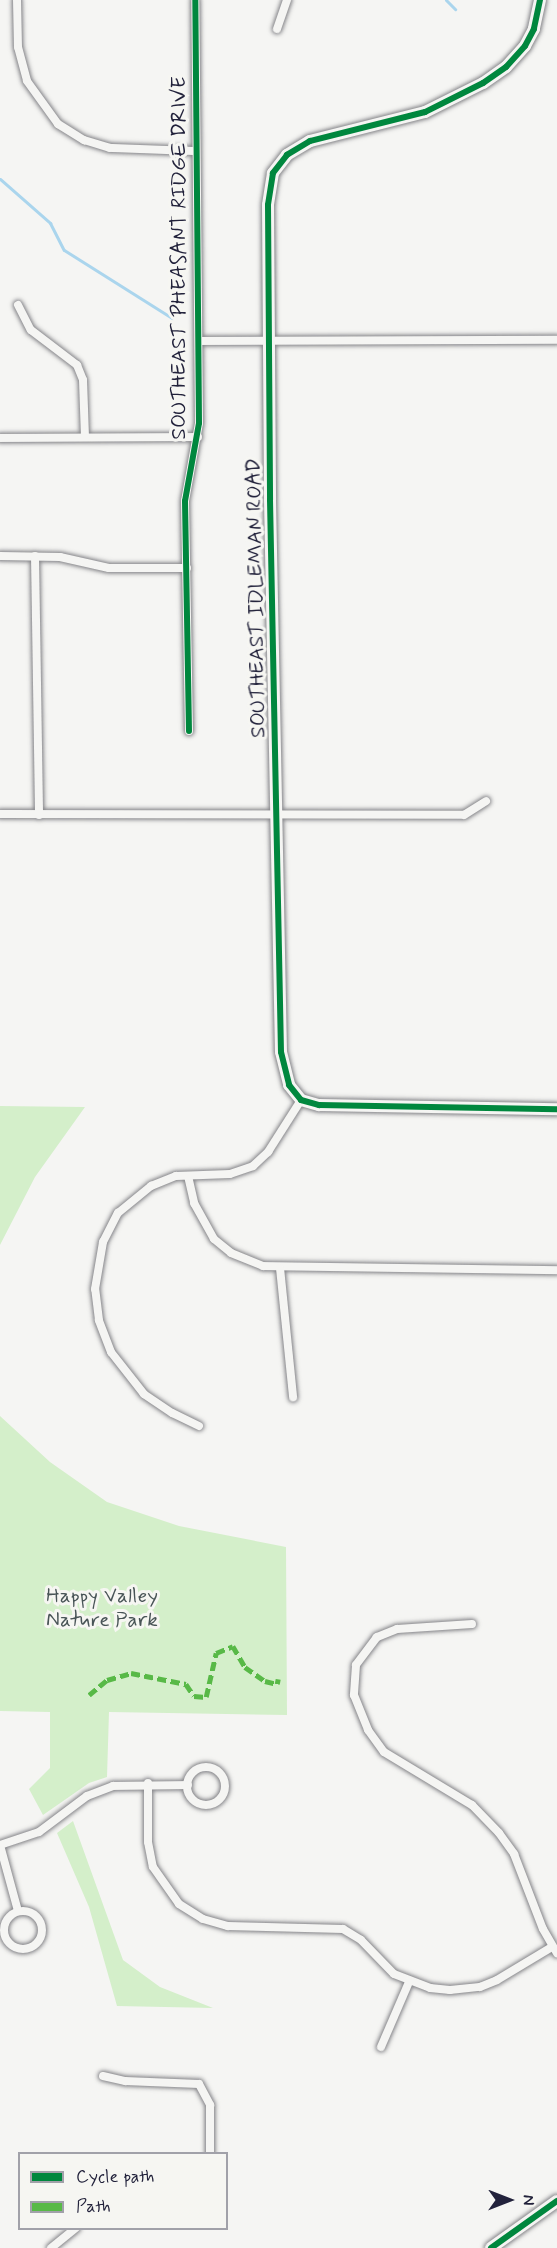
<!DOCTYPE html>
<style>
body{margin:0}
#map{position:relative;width:557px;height:2248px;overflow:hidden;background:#f5f5f3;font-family:Mynerve,sans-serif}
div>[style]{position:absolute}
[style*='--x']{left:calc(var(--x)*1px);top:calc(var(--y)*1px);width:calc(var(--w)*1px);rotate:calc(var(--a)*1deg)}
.green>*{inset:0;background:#d4efca}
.stream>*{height:3px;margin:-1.5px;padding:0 1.5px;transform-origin:1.5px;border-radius:1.5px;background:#aad5ed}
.roads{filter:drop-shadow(0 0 2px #858589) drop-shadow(0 0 2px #858589)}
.street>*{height:8px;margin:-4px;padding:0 4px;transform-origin:4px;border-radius:4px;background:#f5f5f3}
.street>.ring{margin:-4px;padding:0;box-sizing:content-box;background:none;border:8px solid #f5f5f3;border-radius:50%}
.secondary>*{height:12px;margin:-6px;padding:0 6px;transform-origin:6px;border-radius:6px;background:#f5f5f3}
.quiet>*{height:4.5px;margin-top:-2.25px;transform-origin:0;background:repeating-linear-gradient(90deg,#58b947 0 9px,transparent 0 13.5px)}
.cycleway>*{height:6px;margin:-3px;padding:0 3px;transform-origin:3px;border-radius:3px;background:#00873e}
span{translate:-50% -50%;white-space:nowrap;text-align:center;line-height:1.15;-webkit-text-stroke:6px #f6f6f2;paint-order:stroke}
.street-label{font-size:21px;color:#22223b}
.park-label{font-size:21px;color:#485456}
.legend{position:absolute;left:18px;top:2152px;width:210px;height:78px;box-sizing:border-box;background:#f6f6f2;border:2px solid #a1a1a9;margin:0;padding:8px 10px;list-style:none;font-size:18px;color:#22223b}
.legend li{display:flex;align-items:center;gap:12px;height:30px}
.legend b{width:30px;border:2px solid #a1a1a9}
.north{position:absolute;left:479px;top:2170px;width:60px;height:60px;-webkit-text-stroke:4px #f6f6f2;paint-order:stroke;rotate:90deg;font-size:16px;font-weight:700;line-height:24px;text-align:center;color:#22223b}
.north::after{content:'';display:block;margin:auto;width:21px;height:27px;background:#22223b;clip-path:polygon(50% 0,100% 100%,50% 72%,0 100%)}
</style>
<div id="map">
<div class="green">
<div style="clip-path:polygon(0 1106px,85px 1107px,35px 1177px,0 1245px)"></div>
<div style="clip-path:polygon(0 1416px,50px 1462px,107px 1502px,179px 1526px,286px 1547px,287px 1715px,109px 1712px,107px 1777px,89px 1783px,43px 1815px,29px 1789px,50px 1768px,50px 1712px,0 1711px)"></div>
<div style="clip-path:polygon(73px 1821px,123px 1960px,160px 1987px,213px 2008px,117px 2006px,89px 1907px,57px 1833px)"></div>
</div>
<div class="stream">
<div style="--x:446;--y:0;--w:13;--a:45"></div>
<div style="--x:0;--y:179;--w:67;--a:41.3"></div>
<div style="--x:50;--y:223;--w:30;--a:63"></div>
<div style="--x:64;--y:250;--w:128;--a:32.2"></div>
</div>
<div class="roads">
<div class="street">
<div style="--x:17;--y:0;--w:47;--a:88.8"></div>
<div style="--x:18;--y:47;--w:35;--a:75"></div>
<div style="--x:27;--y:81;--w:53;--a:54.2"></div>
<div style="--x:58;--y:124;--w:31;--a:32"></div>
<div style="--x:84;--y:140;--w:27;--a:17"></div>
<div style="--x:110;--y:148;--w:86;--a:2"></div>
<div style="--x:277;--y:29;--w:31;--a:-71"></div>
<div style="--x:18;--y:305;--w:28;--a:63"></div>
<div style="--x:31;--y:330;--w:58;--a:37.3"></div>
<div style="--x:77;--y:365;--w:16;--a:68"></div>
<div style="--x:83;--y:380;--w:57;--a:88"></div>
<div style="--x:199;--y:341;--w:358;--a:-0.2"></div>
<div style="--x:0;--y:438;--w:198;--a:-0.3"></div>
<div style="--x:0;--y:556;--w:60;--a:1"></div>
<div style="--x:60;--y:557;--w:50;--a:12.7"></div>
<div style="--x:109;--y:568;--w:78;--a:0"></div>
<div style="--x:35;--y:556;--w:259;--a:89.1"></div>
<div style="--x:189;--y:731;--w:230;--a:-91"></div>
<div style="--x:185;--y:501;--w:79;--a:-79.8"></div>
<div style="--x:199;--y:423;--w:423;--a:-90.5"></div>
<div style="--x:0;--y:814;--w:464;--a:0.1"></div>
<div style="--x:464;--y:815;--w:26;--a:-32"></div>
<div style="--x:188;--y:1176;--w:28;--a:77"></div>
<div style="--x:194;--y:1203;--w:41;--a:60.9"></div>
<div style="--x:214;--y:1239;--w:22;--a:39"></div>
<div style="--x:231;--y:1253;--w:35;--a:22"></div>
<div style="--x:263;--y:1266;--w:294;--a:0.8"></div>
<div style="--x:280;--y:1268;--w:130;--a:84.2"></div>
<div style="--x:199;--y:1426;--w:30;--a:-154"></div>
<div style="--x:172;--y:1413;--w:34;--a:-146"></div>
<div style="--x:144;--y:1394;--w:53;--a:-128.2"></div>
<div style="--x:111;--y:1352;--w:34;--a:-111"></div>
<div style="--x:99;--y:1320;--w:31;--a:-97"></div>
<div style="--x:95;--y:1289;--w:48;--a:-80.3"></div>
<div style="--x:103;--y:1242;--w:33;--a:-63"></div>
<div style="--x:118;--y:1213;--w:43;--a:-39.3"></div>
<div style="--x:151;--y:1186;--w:27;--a:-22"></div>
<div style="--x:176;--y:1176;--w:54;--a:-2.1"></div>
<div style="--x:230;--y:1174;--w:24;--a:-19"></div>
<div style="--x:253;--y:1166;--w:21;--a:-43"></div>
<div style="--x:268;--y:1152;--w:62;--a:-57.6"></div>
<div style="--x:472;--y:1624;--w:75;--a:176.2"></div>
<div style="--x:397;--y:1629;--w:22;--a:158"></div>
<div style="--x:377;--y:1637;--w:35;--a:127"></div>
<div style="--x:356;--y:1665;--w:30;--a:94"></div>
<div style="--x:354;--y:1695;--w:38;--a:68"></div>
<div style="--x:368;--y:1730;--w:27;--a:54"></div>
<div style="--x:384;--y:1752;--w:103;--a:31.1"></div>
<div style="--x:472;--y:1805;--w:39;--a:46"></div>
<div style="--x:499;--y:1833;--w:26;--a:54"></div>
<div style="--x:514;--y:1854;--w:80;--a:68.9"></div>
<div style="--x:543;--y:1929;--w:28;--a:60"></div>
<div class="ring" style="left:187px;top:1767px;width:30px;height:30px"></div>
<div style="--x:148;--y:1783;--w:59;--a:90"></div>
<div style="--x:148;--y:1842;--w:25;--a:79"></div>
<div style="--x:153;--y:1867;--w:45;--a:54.9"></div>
<div style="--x:179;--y:1904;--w:28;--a:32"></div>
<div style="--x:203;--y:1919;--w:26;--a:16"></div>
<div style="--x:228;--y:1926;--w:115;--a:1.5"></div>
<div style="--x:343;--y:1929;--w:21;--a:31"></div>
<div style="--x:361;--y:1940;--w:47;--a:45.9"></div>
<div style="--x:394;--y:1974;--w:39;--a:21"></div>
<div style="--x:430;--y:1988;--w:20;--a:6"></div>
<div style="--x:450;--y:1990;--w:30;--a:-6"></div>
<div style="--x:480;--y:1987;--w:18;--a:-22"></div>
<div style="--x:497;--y:1980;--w:64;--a:-31"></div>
<div class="ring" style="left:4px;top:1911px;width:30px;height:30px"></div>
<div style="--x:18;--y:1911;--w:68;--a:-105.3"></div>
<div style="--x:0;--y:1845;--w:41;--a:-18.4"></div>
<div style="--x:39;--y:1832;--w:60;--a:-36.9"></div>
<div style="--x:87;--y:1796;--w:28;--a:-21"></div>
<div style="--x:113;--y:1786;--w:75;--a:-0.8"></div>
<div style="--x:381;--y:2047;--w:71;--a:-66.7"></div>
<div style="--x:103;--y:2076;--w:23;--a:13"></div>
<div style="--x:125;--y:2081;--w:74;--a:2.3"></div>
<div style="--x:199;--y:2084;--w:24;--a:62"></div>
<div style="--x:210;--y:2105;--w:49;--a:90"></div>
<div style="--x:51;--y:2248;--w:32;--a:-39"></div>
</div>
<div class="secondary">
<div style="--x:540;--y:0;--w:30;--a:102"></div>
<div style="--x:534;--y:29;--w:19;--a:118"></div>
<div style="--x:525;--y:46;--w:28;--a:132"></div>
<div style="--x:506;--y:67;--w:28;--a:145"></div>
<div style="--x:483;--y:83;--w:65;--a:153.4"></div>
<div style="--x:425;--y:112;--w:119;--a:165.8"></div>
<div style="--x:310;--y:141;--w:27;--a:149"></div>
<div style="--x:287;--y:155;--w:23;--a:128"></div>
<div style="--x:273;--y:173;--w:32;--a:99"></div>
<div style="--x:268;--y:205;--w:295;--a:89.6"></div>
<div style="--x:270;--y:500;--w:552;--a:88.86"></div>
<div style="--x:281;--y:1052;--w:34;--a:76"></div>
<div style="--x:289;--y:1085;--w:19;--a:51"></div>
<div style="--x:301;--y:1100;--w:19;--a:16"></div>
<div style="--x:319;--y:1105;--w:238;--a:1"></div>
<div style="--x:491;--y:2248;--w:81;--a:-35.5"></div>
</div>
</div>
<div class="quiet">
<div style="--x:89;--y:1695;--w:23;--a:-40"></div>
<div style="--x:107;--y:1680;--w:25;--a:-16"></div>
<div style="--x:131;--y:1673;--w:56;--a:11.3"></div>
<div style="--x:186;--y:1684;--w:14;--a:56"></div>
<div style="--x:194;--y:1696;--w:12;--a:5"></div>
<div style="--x:206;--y:1697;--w:45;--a:-77.2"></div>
<div style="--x:216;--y:1653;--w:18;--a:-22"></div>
<div style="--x:233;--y:1646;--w:24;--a:60"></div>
<div style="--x:245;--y:1667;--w:24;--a:35"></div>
<div style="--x:265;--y:1681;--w:12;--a:14"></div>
<div style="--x:277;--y:1684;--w:5;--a:-79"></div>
</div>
<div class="cycleway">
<div style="--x:540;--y:0;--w:30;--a:102"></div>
<div style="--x:534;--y:29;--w:19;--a:118"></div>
<div style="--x:525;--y:46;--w:28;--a:132"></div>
<div style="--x:506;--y:67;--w:28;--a:145"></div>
<div style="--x:483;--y:83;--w:65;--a:153.4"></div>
<div style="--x:425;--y:112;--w:119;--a:165.8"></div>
<div style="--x:310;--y:141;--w:27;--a:149"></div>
<div style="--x:287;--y:155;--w:23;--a:128"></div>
<div style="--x:273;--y:173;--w:32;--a:99"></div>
<div style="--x:268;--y:205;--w:295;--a:89.6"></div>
<div style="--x:270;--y:500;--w:552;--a:88.86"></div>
<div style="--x:281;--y:1052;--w:34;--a:76"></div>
<div style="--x:289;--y:1085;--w:19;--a:51"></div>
<div style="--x:301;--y:1100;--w:19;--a:16"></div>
<div style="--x:319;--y:1105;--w:238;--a:1"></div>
<div style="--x:189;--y:731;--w:230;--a:-91"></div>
<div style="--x:185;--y:501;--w:79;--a:-79.8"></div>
<div style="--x:199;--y:423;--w:423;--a:-90.5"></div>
<div style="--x:491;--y:2248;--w:81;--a:-35.5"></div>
</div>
<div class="street-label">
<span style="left:179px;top:258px;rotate:-90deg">SOUTHEAST PHEASANT RIDGE DRIVE</span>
<span style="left:256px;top:598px;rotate:-91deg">SOUTHEAST IDLEMAN ROAD</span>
</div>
<div class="park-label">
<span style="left:102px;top:1608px">Happy Valley<br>Nature Park</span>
</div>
<ul class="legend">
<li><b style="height:8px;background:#00873e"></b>Cycle path</li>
<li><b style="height:8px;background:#58b947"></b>Path</li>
</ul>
<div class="north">N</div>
</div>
